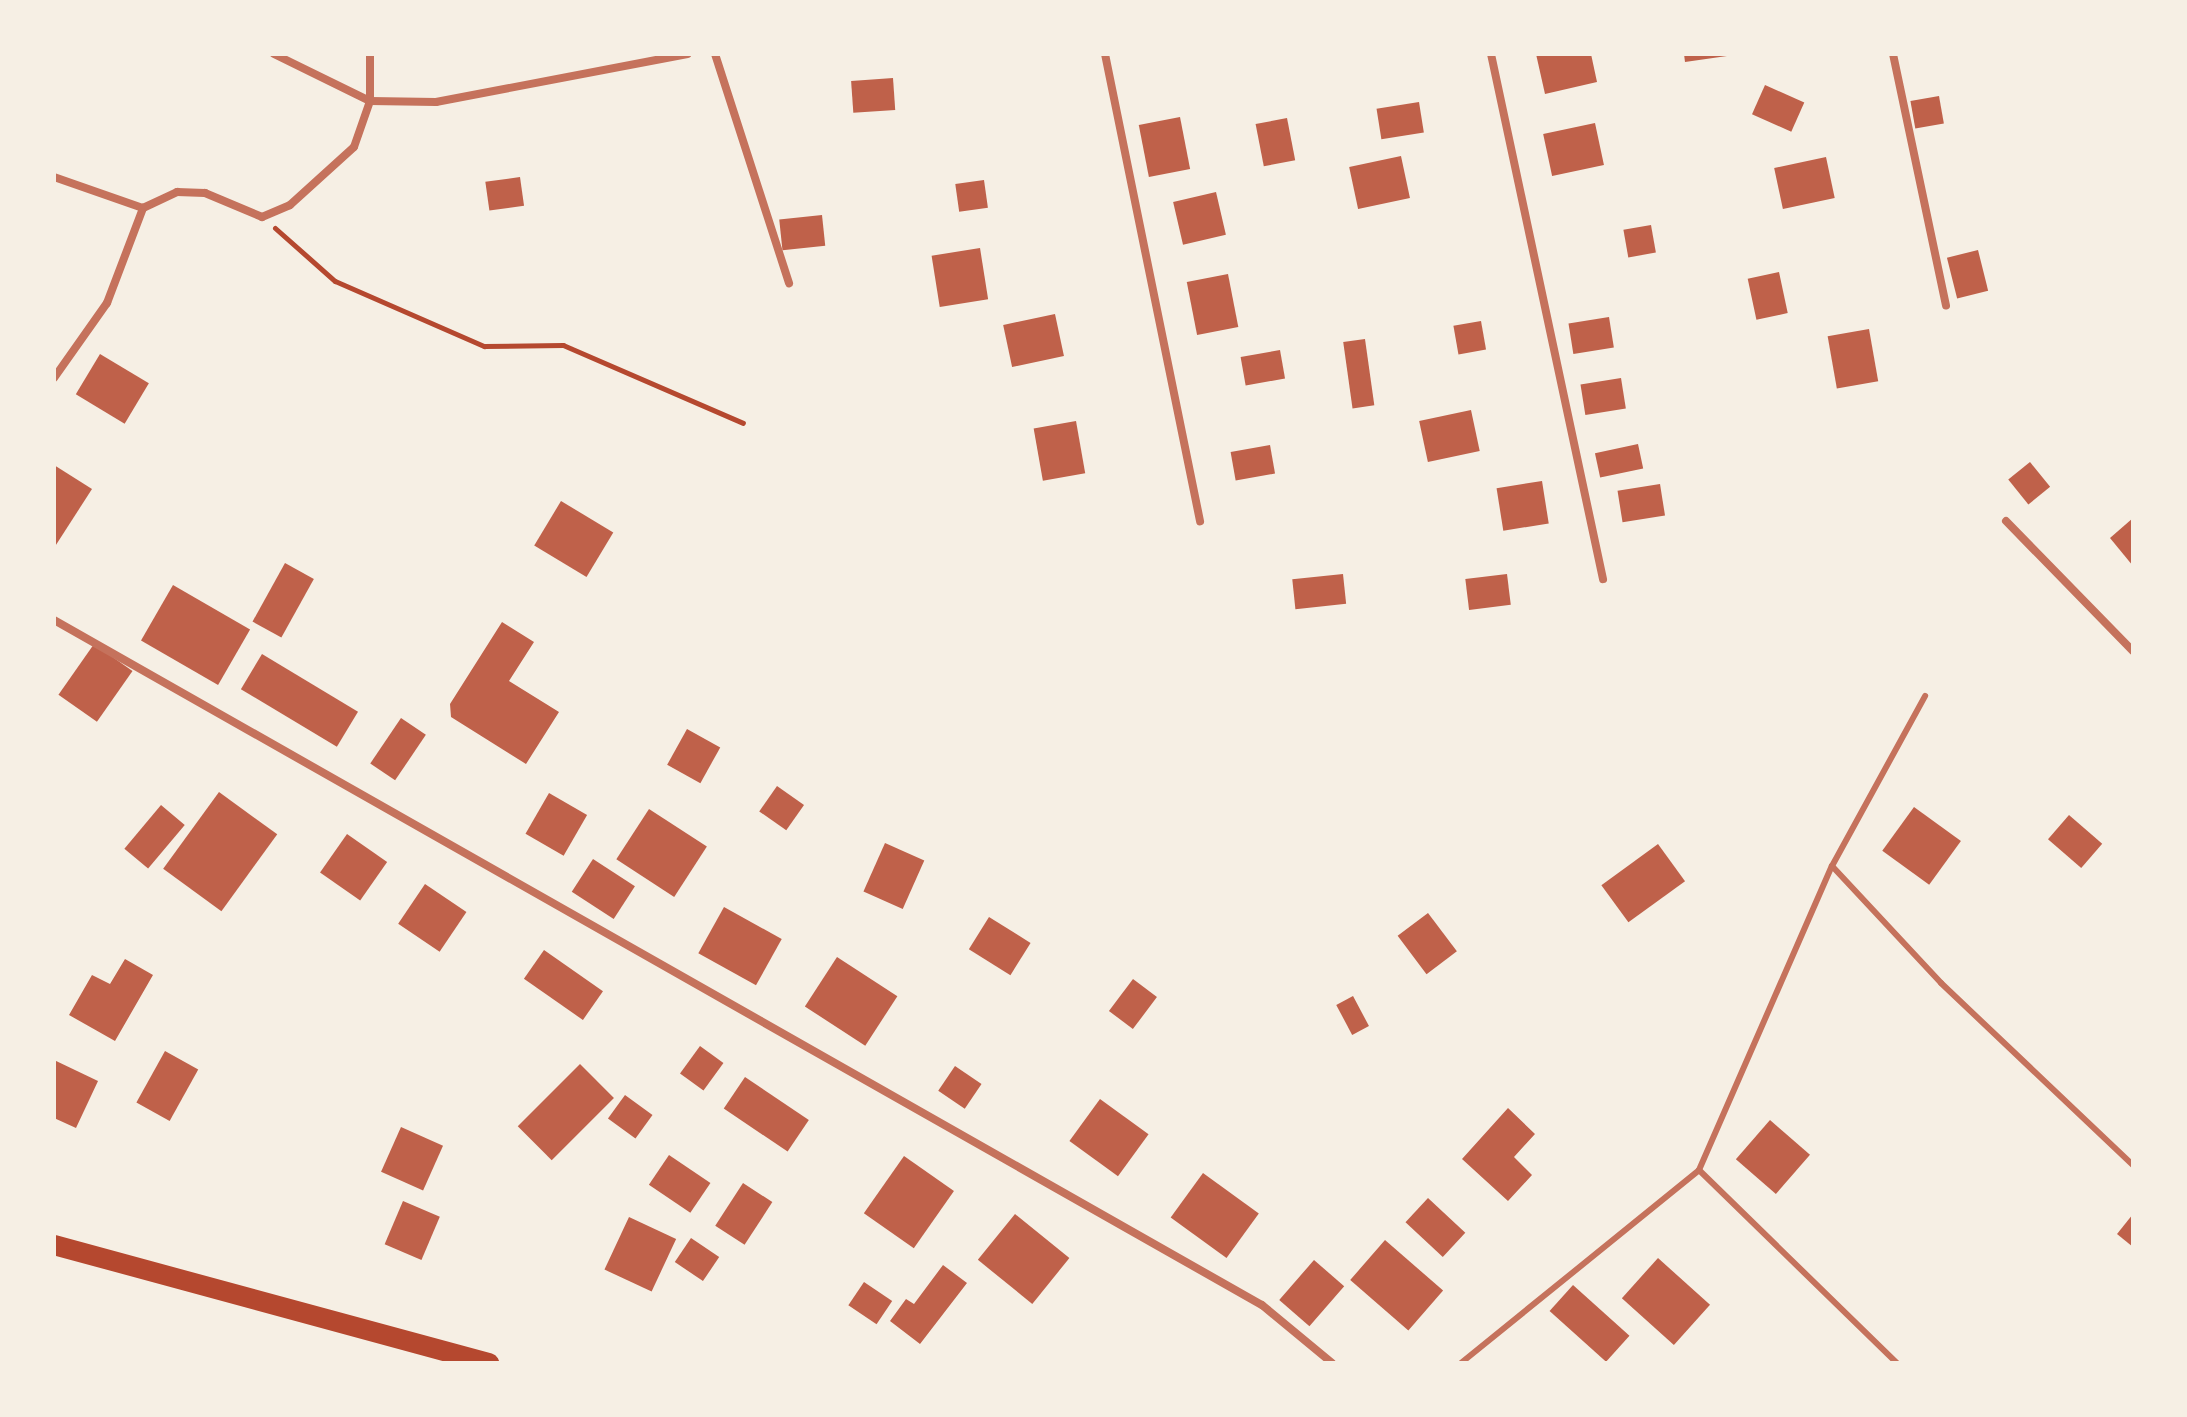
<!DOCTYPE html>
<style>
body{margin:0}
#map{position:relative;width:2187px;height:1417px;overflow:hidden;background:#f6efe4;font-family:"Nunito Sans",sans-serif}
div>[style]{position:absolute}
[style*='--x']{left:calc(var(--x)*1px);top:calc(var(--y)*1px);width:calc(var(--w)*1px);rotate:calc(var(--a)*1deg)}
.building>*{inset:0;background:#bf614a;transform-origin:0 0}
.path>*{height:5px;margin:-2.5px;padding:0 2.5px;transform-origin:2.5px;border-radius:2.5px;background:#b5482f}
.service>*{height:6px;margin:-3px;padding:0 3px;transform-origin:3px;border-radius:3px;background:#c5725c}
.minor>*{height:8px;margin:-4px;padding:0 4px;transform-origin:4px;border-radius:4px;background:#c5725c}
.primary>*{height:20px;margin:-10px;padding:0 10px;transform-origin:10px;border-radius:10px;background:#b5482f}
span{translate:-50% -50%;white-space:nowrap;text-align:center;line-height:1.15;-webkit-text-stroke:6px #f6efe4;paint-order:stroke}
.frame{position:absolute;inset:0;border:56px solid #f6efe4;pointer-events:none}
</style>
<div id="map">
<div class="building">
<div style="clip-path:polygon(1536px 54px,1591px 54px,1597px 82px,1545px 94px)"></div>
<div style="clip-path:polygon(1684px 54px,1727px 54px,1727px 56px,1685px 62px)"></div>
<div style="left:893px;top:78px;width:32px;height:42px;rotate:86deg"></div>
<div style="left:1765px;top:85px;width:43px;height:32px;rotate:24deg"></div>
<div style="left:1939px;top:96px;width:28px;height:29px;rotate:80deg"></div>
<div style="left:1419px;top:102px;width:31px;height:43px;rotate:81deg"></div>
<div style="left:1180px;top:117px;width:53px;height:42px;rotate:79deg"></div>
<div style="left:1287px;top:118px;width:43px;height:32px;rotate:79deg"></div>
<div style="left:1595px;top:123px;width:43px;height:53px;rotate:78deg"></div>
<div style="left:1401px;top:156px;width:43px;height:53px;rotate:78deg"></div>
<div style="left:1826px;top:157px;width:42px;height:53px;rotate:78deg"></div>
<div style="left:520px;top:177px;width:29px;height:35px;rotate:82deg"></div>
<div style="left:984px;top:180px;width:28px;height:29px;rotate:82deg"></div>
<div style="left:1216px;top:192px;width:44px;height:44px;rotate:77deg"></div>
<div style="left:822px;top:215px;width:31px;height:43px;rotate:84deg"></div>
<div style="left:1651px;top:225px;width:28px;height:28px;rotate:80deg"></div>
<div style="left:980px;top:248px;width:52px;height:49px;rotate:81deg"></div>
<div style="left:1978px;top:250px;width:42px;height:32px;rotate:76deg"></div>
<div style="left:1779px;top:272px;width:42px;height:32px;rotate:78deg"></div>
<div style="left:1228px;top:274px;width:54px;height:42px;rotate:79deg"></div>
<div style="left:1055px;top:314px;width:43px;height:53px;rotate:78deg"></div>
<div style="left:1609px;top:317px;width:31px;height:41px;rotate:81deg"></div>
<div style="left:1481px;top:321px;width:29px;height:28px;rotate:80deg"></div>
<div style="left:1869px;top:329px;width:53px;height:42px;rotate:80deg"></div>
<div style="left:1365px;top:339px;width:67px;height:22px;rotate:82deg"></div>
<div style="left:1280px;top:350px;width:29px;height:40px;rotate:80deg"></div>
<div style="left:100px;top:354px;width:57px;height:47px;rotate:31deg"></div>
<div style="left:1621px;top:378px;width:31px;height:41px;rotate:81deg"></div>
<div style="left:1471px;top:410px;width:42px;height:53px;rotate:78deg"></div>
<div style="left:1076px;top:421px;width:53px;height:43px;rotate:80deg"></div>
<div style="left:1638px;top:444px;width:25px;height:44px;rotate:78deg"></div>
<div style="left:1270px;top:445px;width:29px;height:40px;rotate:80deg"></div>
<div style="left:2030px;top:462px;width:32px;height:28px;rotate:51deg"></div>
<div style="clip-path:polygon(54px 465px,92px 489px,54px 548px)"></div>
<div style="left:1542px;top:481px;width:43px;height:46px;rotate:81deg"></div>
<div style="left:1660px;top:484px;width:32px;height:43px;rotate:81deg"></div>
<div style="left:561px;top:501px;width:61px;height:52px;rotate:31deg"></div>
<div style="clip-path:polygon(2133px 518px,2133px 566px,2110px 538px)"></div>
<div style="left:285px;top:563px;width:33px;height:67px;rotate:29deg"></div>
<div style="left:1343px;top:574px;width:30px;height:51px;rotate:84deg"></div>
<div style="left:1507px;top:574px;width:31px;height:42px;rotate:83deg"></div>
<div style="left:173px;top:585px;width:89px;height:64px;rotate:30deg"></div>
<div style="clip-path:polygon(502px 622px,534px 642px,509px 681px,559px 712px,526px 764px,451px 717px,450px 704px)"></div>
<div style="left:94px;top:644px;width:47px;height:62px;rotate:35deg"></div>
<div style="left:262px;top:654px;width:112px;height:41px;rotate:31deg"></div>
<div style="left:401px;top:718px;width:30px;height:55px;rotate:34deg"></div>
<div style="left:687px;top:729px;width:38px;height:41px;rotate:29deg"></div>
<div style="left:777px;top:786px;width:33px;height:31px;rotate:35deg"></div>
<div style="left:219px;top:792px;width:72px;height:95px;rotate:36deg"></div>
<div style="left:549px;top:793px;width:44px;height:47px;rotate:30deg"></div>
<div style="left:161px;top:805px;width:31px;height:57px;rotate:40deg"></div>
<div style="left:1914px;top:807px;width:58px;height:54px;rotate:36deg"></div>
<div style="left:649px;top:809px;width:69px;height:60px;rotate:33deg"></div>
<div style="left:2069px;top:815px;width:44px;height:32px;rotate:41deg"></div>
<div style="left:347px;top:834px;width:49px;height:47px;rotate:35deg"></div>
<div style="left:885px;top:843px;width:43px;height:53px;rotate:24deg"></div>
<div style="left:1658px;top:844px;width:46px;height:70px;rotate:54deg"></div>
<div style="left:593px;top:859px;width:50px;height:39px;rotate:33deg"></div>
<div style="left:425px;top:884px;width:50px;height:48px;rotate:34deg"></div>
<div style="left:724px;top:907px;width:66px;height:53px;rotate:29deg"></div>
<div style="left:1428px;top:913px;width:48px;height:38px;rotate:53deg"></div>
<div style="left:989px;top:917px;width:49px;height:38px;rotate:32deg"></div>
<div style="left:544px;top:950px;width:72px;height:35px;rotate:35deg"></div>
<div style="left:837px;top:957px;width:72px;height:59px;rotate:33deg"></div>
<div style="clip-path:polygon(125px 959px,153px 975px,115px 1041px,69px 1015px,92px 975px,110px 984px)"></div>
<div style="left:1133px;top:979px;width:30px;height:40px;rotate:37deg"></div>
<div style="left:1353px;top:996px;width:34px;height:19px;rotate:62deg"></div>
<div style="left:700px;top:1046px;width:29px;height:34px;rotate:36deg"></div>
<div style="left:165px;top:1051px;width:38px;height:59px;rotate:29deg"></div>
<div style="clip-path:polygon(54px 1060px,98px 1081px,76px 1128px,54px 1118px)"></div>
<div style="left:580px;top:1064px;width:48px;height:88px;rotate:45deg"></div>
<div style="left:955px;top:1066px;width:32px;height:30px;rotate:34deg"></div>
<div style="left:745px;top:1077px;width:77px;height:38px;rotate:34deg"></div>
<div style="left:625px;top:1095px;width:34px;height:29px;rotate:36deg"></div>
<div style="left:1100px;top:1099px;width:60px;height:52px;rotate:36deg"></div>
<div style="clip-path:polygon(1508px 1108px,1535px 1134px,1514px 1157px,1532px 1175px,1508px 1201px,1462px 1159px)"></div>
<div style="left:1770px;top:1120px;width:53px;height:52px;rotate:41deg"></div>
<div style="left:401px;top:1127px;width:46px;height:49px;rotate:24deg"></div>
<div style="left:669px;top:1155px;width:50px;height:36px;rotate:34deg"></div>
<div style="left:904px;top:1156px;width:61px;height:70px;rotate:35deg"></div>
<div style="left:1203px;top:1173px;width:69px;height:55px;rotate:36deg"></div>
<div style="left:743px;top:1183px;width:35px;height:51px;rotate:33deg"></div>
<div style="left:1428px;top:1198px;width:51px;height:33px;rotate:43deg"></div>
<div style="left:403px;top:1201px;width:40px;height:47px;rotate:23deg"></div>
<div style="left:1015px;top:1214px;width:70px;height:59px;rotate:39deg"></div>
<div style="clip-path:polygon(2133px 1214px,2133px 1247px,2117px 1234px)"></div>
<div style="left:629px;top:1217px;width:52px;height:58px;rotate:25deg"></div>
<div style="left:691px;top:1238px;width:34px;height:29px;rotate:34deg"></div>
<div style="left:1385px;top:1240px;width:77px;height:53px;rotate:41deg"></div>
<div style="left:1658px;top:1258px;width:70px;height:54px;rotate:42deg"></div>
<div style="left:1314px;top:1260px;width:40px;height:53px;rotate:41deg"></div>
<div style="clip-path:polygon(943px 1265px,967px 1283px,920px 1344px,890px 1321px,906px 1299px,914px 1304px)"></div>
<div style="left:864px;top:1282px;width:34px;height:28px;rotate:34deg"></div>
<div style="left:1573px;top:1285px;width:76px;height:35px;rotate:42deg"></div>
</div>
<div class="path">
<div style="--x:275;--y:228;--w:80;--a:41.5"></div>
<div style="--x:335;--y:281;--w:163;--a:23.6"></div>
<div style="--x:484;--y:346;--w:79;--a:-0.7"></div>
<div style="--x:563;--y:345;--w:196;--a:23.4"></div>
</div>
<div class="service">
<div style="--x:1832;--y:866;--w:160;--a:47"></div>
<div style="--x:1941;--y:983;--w:265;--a:43.5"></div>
<div style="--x:1699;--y:1170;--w:277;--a:44.3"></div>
<div style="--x:1461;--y:1363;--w:306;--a:-39"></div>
<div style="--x:1699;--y:1170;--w:332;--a:-66.4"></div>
<div style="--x:1832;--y:866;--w:194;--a:-61.3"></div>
</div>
<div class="minor">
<div style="--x:274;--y:54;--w:107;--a:26.1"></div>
<div style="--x:370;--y:101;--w:66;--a:0.9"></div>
<div style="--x:436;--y:102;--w:256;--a:-10.8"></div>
<div style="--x:715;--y:54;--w:241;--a:72.1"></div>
<div style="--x:1105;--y:54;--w:477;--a:78.5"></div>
<div style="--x:1491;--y:54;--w:537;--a:77.96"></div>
<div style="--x:1893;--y:54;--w:257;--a:78.1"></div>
<div style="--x:54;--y:177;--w:94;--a:19.2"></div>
<div style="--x:143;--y:208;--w:38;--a:-25"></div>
<div style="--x:177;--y:192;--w:28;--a:2"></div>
<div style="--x:205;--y:193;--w:62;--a:22.8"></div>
<div style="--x:262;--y:217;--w:30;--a:-23"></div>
<div style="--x:290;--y:205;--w:86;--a:-42.2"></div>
<div style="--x:354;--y:147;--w:49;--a:-70.8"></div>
<div style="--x:370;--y:101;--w:47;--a:-90"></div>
<div style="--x:54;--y:378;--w:92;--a:-54.8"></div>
<div style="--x:107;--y:303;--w:102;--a:-69.2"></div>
<div style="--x:2006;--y:521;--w:182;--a:45.7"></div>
<div style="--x:54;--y:620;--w:1389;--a:29.56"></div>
<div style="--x:1262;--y:1305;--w:91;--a:39.6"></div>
</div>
<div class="primary">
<div style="--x:54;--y:1245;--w:451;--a:15.2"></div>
</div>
<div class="frame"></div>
</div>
